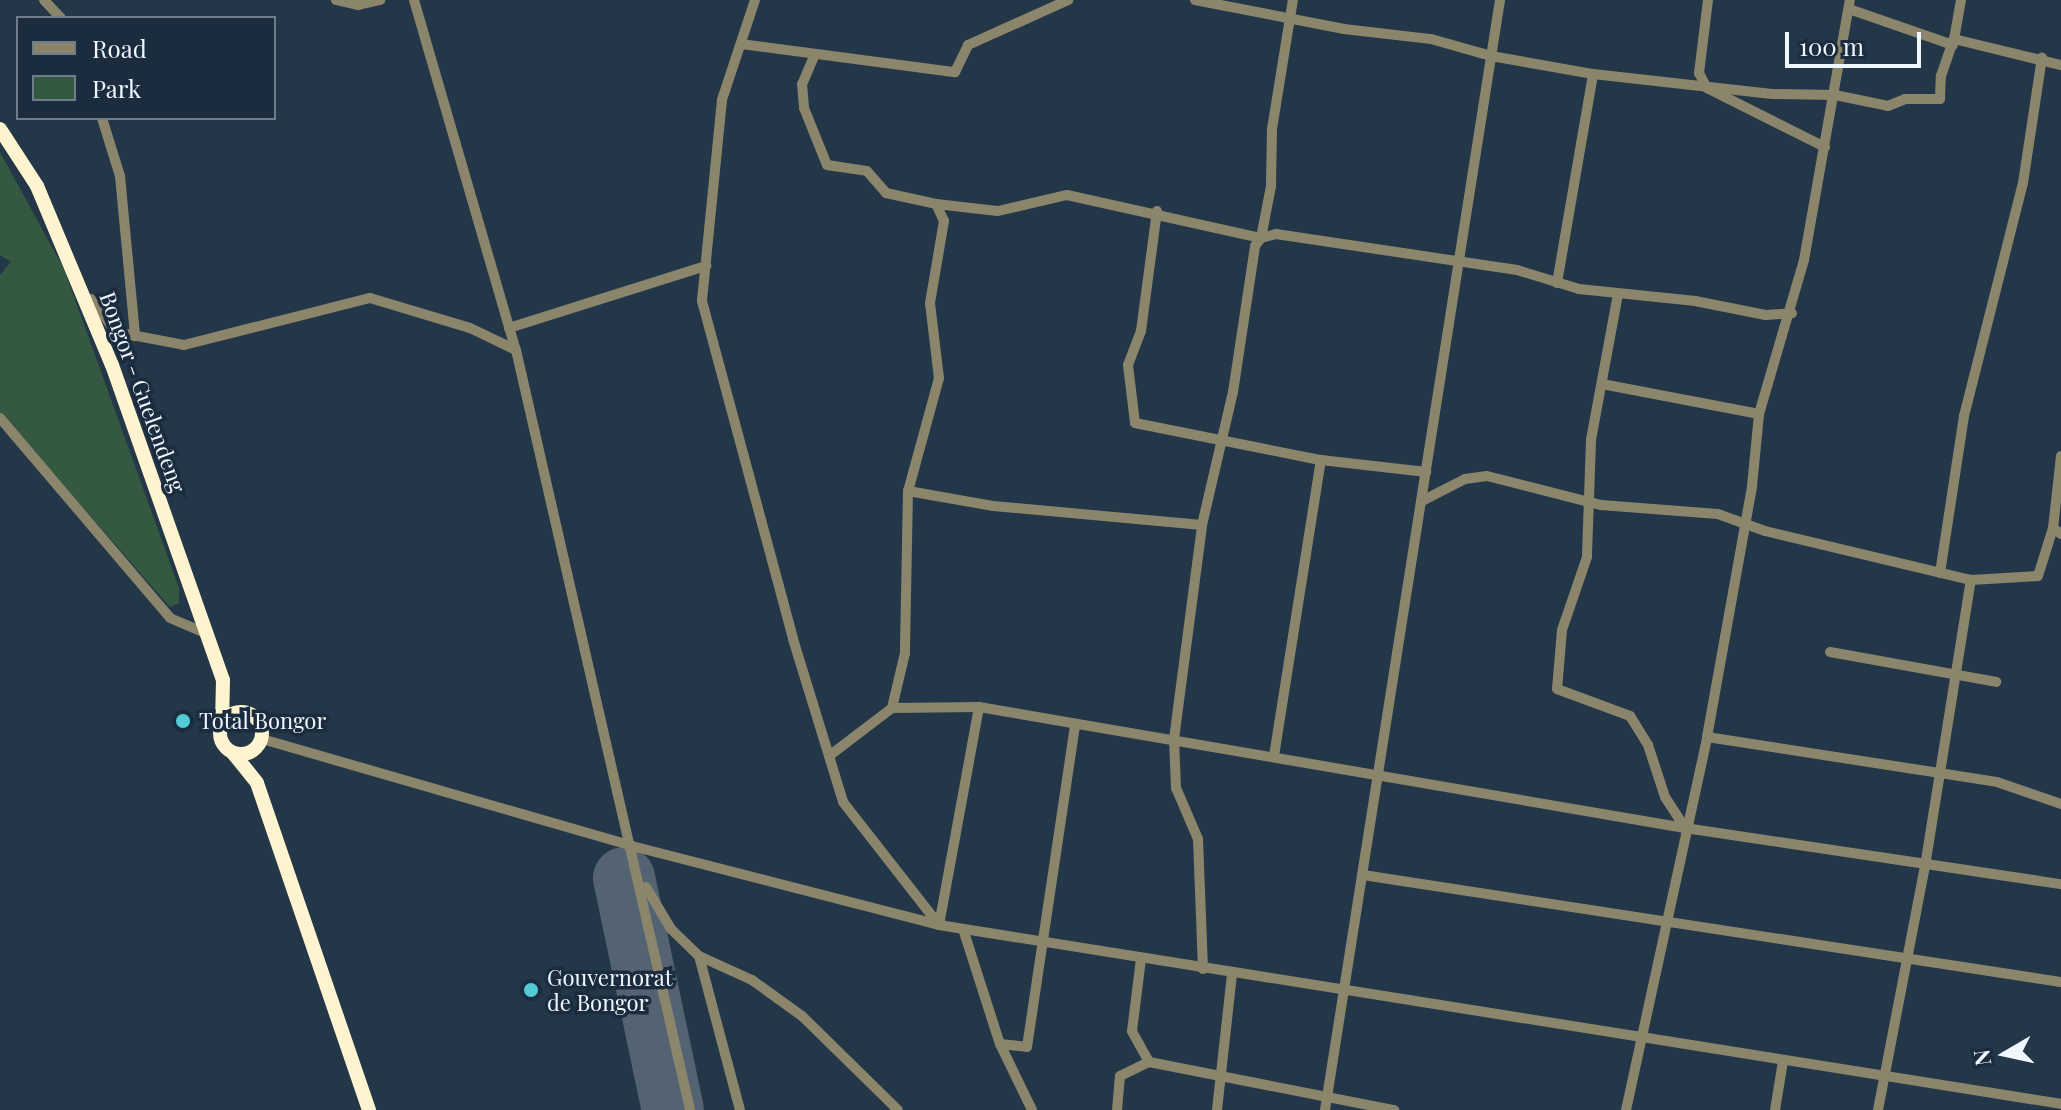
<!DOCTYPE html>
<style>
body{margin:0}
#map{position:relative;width:2061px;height:1110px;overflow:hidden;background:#243748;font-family:"Playfair Display",serif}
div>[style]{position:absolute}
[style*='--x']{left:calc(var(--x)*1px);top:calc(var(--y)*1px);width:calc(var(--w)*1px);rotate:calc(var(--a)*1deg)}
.green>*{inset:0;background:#355840}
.runway>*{height:62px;margin:-31px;padding:0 31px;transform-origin:31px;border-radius:31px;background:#536372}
.minor>*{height:10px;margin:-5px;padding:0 5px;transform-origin:5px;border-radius:5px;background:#8b856c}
.highway>*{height:14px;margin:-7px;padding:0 7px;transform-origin:7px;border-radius:7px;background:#fef4d0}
.highway>.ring{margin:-7px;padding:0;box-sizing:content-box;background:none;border:14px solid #fef4d0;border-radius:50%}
.dots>*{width:22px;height:22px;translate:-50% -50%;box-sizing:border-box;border:4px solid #1a2c3d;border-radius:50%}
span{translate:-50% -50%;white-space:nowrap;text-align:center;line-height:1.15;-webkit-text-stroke:7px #1a2c3d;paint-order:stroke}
.street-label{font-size:22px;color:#eff6fd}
.poi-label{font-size:22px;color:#eff6fd}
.left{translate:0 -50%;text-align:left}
.legend{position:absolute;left:16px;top:16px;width:260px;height:104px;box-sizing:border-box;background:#1a2c3d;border:2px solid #6f7d8a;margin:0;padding:10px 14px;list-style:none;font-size:24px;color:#eff6fd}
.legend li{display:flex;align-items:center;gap:16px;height:40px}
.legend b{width:40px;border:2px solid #6f7d8a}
.north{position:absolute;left:1965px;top:1014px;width:80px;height:80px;-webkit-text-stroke:6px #1a2c3d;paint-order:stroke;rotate:261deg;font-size:22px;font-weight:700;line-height:32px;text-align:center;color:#eff6fd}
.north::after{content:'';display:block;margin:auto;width:28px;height:36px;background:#eff6fd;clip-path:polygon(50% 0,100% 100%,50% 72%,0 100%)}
.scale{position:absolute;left:1785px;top:32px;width:136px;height:36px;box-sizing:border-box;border:4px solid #eff6fd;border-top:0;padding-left:10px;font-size:24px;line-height:28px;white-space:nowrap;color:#eff6fd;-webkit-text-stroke:6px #1a2c3d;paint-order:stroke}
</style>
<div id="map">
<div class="green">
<div style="clip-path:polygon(0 152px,64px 269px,179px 588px,179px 603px,170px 607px,0 413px,0 275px,11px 262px,0 255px)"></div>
</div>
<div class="runway">
<div style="--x:624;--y:878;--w:237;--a:78.1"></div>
</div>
<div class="minor">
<div style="--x:44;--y:0;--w:25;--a:47"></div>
<div style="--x:336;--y:0;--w:23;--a:13"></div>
<div style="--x:358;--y:5;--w:23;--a:-13"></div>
<div style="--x:414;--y:0;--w:365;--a:73.8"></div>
<div style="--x:516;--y:350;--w:780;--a:77.1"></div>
<div style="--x:755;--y:0;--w:105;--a:108.3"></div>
<div style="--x:722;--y:100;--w:202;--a:95.7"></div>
<div style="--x:702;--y:301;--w:350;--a:74.9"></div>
<div style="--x:793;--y:639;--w:170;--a:72.9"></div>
<div style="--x:843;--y:802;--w:156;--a:52"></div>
<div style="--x:1195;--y:0;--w:152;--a:11"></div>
<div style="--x:1344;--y:29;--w:88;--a:6.6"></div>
<div style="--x:1431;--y:39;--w:62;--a:15.8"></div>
<div style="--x:1491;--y:56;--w:104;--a:10"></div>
<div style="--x:1593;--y:74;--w:180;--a:6.4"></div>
<div style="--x:1772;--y:94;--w:63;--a:0.9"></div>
<div style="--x:1835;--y:95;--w:54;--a:11.7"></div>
<div style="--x:1888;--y:106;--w:18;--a:-22"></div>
<div style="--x:1905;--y:99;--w:35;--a:0"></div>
<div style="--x:1940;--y:99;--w:23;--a:-88"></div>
<div style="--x:1941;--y:76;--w:39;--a:-71"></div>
<div style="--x:1708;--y:0;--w:74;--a:97"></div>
<div style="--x:1699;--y:73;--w:17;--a:62"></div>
<div style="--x:1707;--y:88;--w:132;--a:26.6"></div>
<div style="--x:1961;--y:0;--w:40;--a:100"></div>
<div style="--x:1954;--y:39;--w:110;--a:13.7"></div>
<div style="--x:1849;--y:9;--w:110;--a:19.1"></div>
<div style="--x:741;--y:44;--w:216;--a:7.5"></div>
<div style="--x:955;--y:72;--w:30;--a:-64"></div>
<div style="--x:968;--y:45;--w:110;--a:-24.2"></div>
<div style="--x:815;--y:54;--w:33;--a:113"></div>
<div style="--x:802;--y:84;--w:24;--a:85"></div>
<div style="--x:804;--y:108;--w:61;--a:68"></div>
<div style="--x:827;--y:165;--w:40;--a:8.5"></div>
<div style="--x:867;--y:171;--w:29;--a:49"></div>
<div style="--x:886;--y:193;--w:51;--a:12.4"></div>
<div style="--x:936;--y:204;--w:19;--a:65"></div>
<div style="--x:944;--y:221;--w:83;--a:99.7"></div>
<div style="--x:930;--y:303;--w:76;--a:83.2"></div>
<div style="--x:939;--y:378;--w:117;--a:105.3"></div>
<div style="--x:908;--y:491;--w:162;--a:91.1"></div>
<div style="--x:905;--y:653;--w:57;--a:103.3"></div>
<div style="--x:102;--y:118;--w:61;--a:72.8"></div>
<div style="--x:120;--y:176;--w:161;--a:84.6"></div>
<div style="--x:936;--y:204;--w:62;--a:6.4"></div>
<div style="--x:998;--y:211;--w:71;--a:-13.1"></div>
<div style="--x:1067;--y:195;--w:199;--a:12.5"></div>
<div style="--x:1261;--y:238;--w:53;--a:-79.1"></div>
<div style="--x:1271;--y:186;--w:57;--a:-89"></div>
<div style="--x:1272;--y:129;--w:131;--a:-80.8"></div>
<div style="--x:1157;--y:211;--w:121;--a:97.6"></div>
<div style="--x:1141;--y:331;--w:36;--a:111"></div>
<div style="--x:1128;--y:365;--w:58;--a:83.1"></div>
<div style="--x:1135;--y:423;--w:190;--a:11.3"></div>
<div style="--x:1321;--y:460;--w:106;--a:6.5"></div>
<div style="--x:1557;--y:283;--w:212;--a:-80.2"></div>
<div style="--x:1618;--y:294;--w:148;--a:100.5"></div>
<div style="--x:1591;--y:440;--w:117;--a:92"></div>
<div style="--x:1587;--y:557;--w:77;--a:108.9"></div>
<div style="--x:1562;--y:630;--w:59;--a:94.8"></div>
<div style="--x:1557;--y:689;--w:78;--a:20.3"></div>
<div style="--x:1630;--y:716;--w:34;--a:58"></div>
<div style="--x:1648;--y:745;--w:55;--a:71.9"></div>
<div style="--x:1665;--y:797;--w:37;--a:57"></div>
<div style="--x:91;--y:299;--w:41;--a:52.9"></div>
<div style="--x:116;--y:332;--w:69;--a:10.8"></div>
<div style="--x:184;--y:345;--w:192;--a:-14.2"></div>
<div style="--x:370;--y:298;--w:104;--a:16.7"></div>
<div style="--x:470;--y:328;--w:51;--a:25.6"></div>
<div style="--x:509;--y:328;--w:207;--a:-17.5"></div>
<div style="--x:1602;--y:384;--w:160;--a:10.8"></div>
<div style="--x:0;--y:418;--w:262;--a:49.6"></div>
<div style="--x:170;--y:618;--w:38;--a:23"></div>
<div style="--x:2061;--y:456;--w:72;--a:96.3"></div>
<div style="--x:2053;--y:528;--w:10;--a:37"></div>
<div style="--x:908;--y:491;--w:86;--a:10"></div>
<div style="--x:993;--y:506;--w:210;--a:5.2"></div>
<div style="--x:1422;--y:501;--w:48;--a:-27.1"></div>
<div style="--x:1465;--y:479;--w:22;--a:-8"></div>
<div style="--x:1487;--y:476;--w:118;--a:14.3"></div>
<div style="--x:1601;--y:505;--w:117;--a:4.4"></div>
<div style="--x:1718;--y:514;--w:50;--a:19.9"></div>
<div style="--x:1765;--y:531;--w:212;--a:13.4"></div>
<div style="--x:1971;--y:580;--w:67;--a:-3.4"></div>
<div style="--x:2038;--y:576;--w:50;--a:-72.6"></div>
<div style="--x:1940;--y:573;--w:159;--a:-81.3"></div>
<div style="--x:1964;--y:416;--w:240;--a:-75.8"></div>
<div style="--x:2023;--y:183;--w:127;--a:-81.4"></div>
<div style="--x:1830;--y:652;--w:169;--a:10.2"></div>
<div style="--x:1707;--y:737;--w:293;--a:8.8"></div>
<div style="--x:1997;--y:782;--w:68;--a:19"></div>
<div style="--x:262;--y:739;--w:385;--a:16.1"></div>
<div style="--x:632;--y:846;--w:317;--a:14.4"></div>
<div style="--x:939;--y:925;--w:1136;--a:9.06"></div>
<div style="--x:829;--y:756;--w:79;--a:-37.3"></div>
<div style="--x:892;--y:708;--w:87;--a:-0.7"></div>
<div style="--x:979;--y:707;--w:716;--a:9.73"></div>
<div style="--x:1685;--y:828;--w:380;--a:8.5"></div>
<div style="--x:1274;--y:756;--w:300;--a:-81"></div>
<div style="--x:1363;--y:875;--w:706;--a:8.72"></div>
<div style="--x:646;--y:887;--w:49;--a:59.2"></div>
<div style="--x:671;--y:929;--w:39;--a:44"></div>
<div style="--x:699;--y:956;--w:58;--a:24.4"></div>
<div style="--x:752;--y:980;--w:62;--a:35.8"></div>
<div style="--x:802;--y:1016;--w:134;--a:44.4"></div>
<div style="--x:939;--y:925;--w:222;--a:-79.6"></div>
<div style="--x:963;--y:929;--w:121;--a:72.2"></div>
<div style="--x:1000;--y:1044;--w:73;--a:64.1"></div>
<div style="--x:699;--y:956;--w:159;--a:75.1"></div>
<div style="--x:1203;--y:969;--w:130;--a:-92.2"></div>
<div style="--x:1198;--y:839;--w:56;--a:-113.3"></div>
<div style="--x:1176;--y:788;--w:49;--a:-92.3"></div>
<div style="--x:1174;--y:739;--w:216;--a:-82.5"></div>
<div style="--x:1202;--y:525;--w:137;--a:-76.9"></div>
<div style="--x:1233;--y:392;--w:148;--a:-81.4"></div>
<div style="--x:1255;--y:246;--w:10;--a:-53"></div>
<div style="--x:1261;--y:238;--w:16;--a:-15"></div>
<div style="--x:1276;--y:234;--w:244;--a:8.5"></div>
<div style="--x:1517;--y:270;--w:65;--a:17"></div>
<div style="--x:1579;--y:289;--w:117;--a:5.9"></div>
<div style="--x:1695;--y:301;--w:72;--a:11.2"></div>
<div style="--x:1766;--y:315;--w:26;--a:-4"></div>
<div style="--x:1000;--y:1044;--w:27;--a:6"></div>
<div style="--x:1027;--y:1047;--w:325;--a:-81.5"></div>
<div style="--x:1149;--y:1062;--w:250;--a:11.1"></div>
<div style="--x:1117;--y:1110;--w:34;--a:-85"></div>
<div style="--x:1120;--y:1076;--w:32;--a:-26"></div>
<div style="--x:1149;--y:1062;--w:35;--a:-119"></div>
<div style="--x:1132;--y:1031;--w:73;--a:-82.9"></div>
<div style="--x:1217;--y:1110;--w:137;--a:-83.7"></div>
<div style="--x:1325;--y:1110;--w:1124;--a:-81.04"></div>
<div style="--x:1626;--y:1110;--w:382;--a:-77.7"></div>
<div style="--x:1707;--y:737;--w:255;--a:-79.8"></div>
<div style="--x:1752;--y:486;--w:72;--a:-84.4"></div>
<div style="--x:1759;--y:414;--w:160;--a:-73.7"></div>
<div style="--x:1804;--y:260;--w:264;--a:-80"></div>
<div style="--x:1775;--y:1110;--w:50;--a:-80.7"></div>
<div style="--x:1878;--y:1110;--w:255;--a:-79.1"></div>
<div style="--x:1926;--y:860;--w:284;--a:-80.9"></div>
</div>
<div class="highway">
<div style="--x:0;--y:129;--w:68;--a:57"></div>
<div style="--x:37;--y:186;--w:194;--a:67.3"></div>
<div style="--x:112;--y:365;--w:334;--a:70.6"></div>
<div style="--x:223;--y:680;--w:44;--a:91.3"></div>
<div class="ring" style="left:220px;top:712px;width:28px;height:28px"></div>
<div style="--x:233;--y:753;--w:38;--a:51"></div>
<div style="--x:257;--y:783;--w:346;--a:71.1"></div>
</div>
<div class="dots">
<div style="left:183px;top:721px;background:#52cbd7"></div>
<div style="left:531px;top:990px;background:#52cbd7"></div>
</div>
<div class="street-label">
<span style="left:143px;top:392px;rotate:70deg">Bongor - Guelendeng</span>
</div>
<div class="poi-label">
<span class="left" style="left:199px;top:721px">Total Bongor</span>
<span class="left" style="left:547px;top:990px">Gouvernorat<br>de Bongor</span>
</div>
<ul class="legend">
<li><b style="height:10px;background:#8b856c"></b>Road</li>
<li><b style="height:22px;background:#355840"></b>Park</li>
</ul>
<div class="north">N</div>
<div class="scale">100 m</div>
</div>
